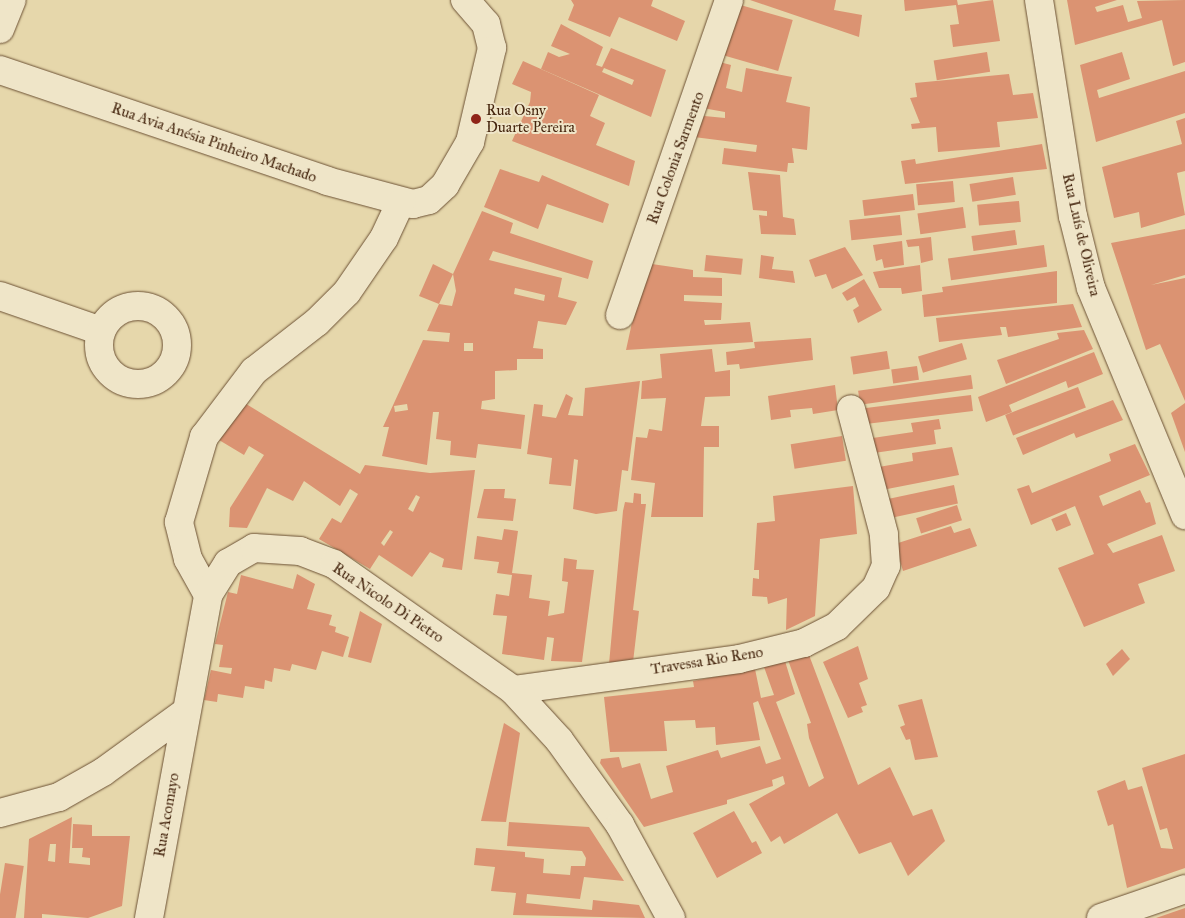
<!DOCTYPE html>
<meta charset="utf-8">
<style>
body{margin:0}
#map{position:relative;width:1185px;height:918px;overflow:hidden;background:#e6d7ab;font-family:"IM FELL Great Primer",serif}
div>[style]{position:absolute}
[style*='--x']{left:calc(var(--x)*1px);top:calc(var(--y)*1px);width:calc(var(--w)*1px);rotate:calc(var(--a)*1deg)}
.building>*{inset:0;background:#db9372;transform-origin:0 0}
.roads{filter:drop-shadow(0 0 1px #6c5134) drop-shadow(0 0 1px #6c5134)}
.street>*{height:28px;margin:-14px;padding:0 14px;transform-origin:14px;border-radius:14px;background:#efe5c8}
.street>.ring{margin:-14px;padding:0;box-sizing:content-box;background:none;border:28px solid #efe5c8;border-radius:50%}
.dots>*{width:14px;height:14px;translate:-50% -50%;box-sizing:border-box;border:2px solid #efe5c8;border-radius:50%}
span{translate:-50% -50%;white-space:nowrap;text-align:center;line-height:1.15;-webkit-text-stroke:4px #efe5c8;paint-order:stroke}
.poi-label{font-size:15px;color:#44240d}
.left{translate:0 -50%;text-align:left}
.street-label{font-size:15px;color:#44240d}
</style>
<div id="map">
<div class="building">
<div style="clip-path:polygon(571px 0,653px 0,651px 6px,685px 21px,677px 41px,619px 17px,610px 37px,568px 20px,574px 5px)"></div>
<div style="clip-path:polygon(750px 0,836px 0,834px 10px,862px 15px,859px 37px)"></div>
<div style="clip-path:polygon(904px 0,957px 0,958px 5px,993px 0,1000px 41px,953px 47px,950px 25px,959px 24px,956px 5px,905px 11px)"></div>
<div style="clip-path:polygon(1067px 0,1117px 0,1095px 7px,1097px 12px,1123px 5px,1128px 22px,1142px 18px,1137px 1px,1185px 0,1185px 62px,1173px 66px,1162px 20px,1075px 45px)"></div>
<div style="left:737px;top:4px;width:58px;height:53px;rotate:16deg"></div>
<div style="clip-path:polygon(evenodd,561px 24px,603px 47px,596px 65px,602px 67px,611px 48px,666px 70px,651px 117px,541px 69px,548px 52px,559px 57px,570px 54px,551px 46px,561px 24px,604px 68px,634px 80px,632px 85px,602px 72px,604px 68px)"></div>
<div style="left:987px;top:52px;width:20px;height:54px;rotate:81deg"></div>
<div style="clip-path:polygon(1122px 52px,1130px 79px,1097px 90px,1099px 98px,1185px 71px,1185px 113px,1096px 142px,1080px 65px)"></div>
<div style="clip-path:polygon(712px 60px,731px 65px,726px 88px,742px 92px,746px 68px,792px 77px,786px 102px,810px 107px,807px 150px,792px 148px,794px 163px,788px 163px,787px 172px,722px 164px,724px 148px,756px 152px,757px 145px,686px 136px,694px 115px,725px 118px,725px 112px,697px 107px)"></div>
<div style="clip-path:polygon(523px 61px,599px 95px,590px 116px,605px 123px,596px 145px,635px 161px,629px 186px,512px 141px,530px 102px,531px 92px,512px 84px)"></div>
<div style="clip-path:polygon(1009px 74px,1013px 95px,1033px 93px,1038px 118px,997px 122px,1000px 147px,938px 152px,936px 127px,912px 129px,911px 124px,920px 123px,910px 98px,917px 97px,915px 83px)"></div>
<div style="clip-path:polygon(1185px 118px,1185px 171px,1177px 173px,1185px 215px,1141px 228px,1139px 212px,1114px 218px,1102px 167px,1182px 144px,1176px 121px)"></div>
<div style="clip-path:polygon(1042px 144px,1047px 169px,905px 184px,901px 161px,915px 159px,916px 164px)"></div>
<div style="clip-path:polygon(500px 169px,539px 182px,542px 175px,609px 204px,603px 223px,547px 204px,538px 229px,484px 207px)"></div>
<div style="clip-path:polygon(748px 172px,780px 175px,783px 217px,794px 219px,796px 235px,761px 234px,759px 215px,767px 216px,767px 211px,753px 210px)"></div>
<div style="left:1013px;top:177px;width:18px;height:44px;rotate:81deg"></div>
<div style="left:953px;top:181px;width:21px;height:37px;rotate:85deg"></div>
<div style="left:913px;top:194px;width:16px;height:51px;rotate:83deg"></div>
<div style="left:1019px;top:201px;width:21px;height:42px;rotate:85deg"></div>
<div style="left:963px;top:207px;width:21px;height:46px;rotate:82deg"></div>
<div style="clip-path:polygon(evenodd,482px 211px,513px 223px,510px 233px,593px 261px,588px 279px,493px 251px,489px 260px,562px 278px,558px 297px,577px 302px,566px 325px,538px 321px,533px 348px,543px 349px,543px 359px,517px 359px,517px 370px,495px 371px,495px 399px,482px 401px,481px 409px,525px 415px,521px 449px,478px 444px,476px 458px,450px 455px,451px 441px,436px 439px,439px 412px,433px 412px,427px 465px,382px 456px,389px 427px,383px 427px,423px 340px,449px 342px,450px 333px,427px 331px,439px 304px,419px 296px,433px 264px,453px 274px,439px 304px,452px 306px,456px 291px,453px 274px,482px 211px,515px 288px,545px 295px,544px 301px,514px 294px,515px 288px,482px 211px,464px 343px,473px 343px,473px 351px,464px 351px,464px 343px,482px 211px,407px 404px,408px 410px,395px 412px,394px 406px,407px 404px)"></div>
<div style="left:900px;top:215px;width:20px;height:51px;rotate:84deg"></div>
<div style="clip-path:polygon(1185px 229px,1185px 275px,1151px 285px,1185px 278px,1185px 401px,1160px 344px,1146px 350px,1111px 243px)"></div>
<div style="left:1015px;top:230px;width:15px;height:44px;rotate:82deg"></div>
<div style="clip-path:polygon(931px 237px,933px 260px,921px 263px,919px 246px,908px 247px,906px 240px)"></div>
<div style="clip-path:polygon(902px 241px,904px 265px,884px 268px,882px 259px,876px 261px,873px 245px)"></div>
<div style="left:1044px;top:245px;width:22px;height:97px;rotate:82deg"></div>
<div style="clip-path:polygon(845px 247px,863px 275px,832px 289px,826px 274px,815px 277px,809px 260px)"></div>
<div style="left:706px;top:255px;width:37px;height:16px;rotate:6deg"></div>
<div style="clip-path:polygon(761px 255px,774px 257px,772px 269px,793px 271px,795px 283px,759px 278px)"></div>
<div style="clip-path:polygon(645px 263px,693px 270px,693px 277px,722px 278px,722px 296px,684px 295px,684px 301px,722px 303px,721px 320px,704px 320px,705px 325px,750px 322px,753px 342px,626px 350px)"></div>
<div style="clip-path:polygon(920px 265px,922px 291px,902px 294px,901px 288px,879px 288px,873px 272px)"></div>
<div style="clip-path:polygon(1057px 271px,1057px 303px,924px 317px,922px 295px,943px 292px,942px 287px)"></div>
<div style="clip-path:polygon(864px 279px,882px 310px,858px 323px,853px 310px,859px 306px,855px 297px,847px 301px,842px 293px)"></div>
<div style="clip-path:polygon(1073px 304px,1082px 327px,1008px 337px,1006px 327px,1000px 327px,1002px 335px,939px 342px,936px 318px)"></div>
<div style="clip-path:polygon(1084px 330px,1093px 349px,1006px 384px,997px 360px,1059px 339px,1057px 333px)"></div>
<div style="clip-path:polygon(811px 338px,813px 360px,740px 369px,739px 364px,727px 365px,726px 352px,755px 348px,754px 342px)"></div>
<div style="left:962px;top:343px;width:17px;height:46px;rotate:73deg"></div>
<div style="clip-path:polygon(712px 349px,715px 372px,730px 370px,730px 396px,705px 397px,701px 426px,719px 426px,719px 447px,704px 447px,703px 517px,651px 517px,655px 483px,631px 480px,636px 437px,647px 438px,649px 429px,662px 431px,666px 398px,641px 399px,642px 381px,662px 378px,660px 354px)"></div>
<div style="left:887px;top:351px;width:18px;height:37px;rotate:81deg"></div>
<div style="clip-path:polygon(1094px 352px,1103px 374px,1068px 388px,1066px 381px,1009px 405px,1012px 412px,986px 422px,978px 397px)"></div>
<div style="left:917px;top:366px;width:14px;height:26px;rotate:82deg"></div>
<div style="left:971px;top:375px;width:14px;height:114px;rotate:82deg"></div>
<div style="clip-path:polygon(640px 381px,628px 471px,622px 470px,617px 511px,596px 514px,573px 509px,578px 460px,574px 459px,571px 486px,549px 484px,552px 458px,527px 454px,534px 404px,543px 405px,542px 416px,556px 418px,566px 394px,573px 398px,568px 415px,583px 416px,585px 388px)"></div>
<div style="clip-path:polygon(835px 385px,838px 410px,813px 414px,812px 408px,790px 410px,791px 417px,771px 420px,768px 396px)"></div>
<div style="left:1078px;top:387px;width:22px;height:78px;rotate:69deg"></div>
<div style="left:971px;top:395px;width:16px;height:112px;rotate:83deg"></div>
<div style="clip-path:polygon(1113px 400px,1123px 420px,1076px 438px,1074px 433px,1023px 455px,1016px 438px)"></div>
<div style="clip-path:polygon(evenodd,243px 402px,360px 474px,365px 465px,430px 473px,475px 470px,462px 570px,442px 567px,444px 559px,430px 552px,412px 577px,379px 555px,370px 569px,319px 539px,332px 518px,341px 523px,358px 494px,350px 489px,340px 506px,304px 481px,293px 501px,267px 488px,247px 528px,229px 527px,230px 508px,264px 455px,249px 446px,244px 455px,219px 440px,243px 402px,416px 495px,420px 497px,413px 512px,408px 509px,416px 495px,243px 402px,390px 530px,393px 532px,384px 546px,381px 543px,390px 530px)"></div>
<div style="clip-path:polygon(1185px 403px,1185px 452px,1171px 413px)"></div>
<div style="clip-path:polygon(939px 419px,941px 429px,934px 430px,936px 444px,867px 454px,866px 439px,913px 432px,911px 423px)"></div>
<div style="left:842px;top:436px;width:25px;height:52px;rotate:81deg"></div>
<div style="clip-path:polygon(1135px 444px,1150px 475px,1099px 496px,1103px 506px,1140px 490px,1146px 503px,1150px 502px,1156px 524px,1107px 544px,1113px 553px,1162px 535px,1175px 571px,1138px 584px,1145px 603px,1084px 627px,1058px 568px,1094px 554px,1075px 506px,1031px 525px,1017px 489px,1029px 485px,1032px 493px,1111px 461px,1109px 454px)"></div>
<div style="clip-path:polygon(952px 447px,959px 475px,877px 491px,873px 468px,913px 461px,912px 453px)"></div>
<div style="left:954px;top:485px;width:19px;height:76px;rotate:78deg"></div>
<div style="clip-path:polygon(853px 486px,857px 534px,820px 539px,815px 616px,786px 630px,787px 598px,768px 604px,767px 597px,752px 596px,753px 578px,759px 579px,759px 570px,754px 570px,757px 523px,775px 521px,773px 496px)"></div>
<div style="clip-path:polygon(484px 489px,505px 489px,504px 498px,516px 499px,513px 521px,477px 518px)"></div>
<div style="clip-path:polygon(634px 493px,641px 494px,641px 504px,646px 504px,633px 610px,639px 611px,633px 662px,609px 664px,623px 511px,625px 502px,633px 503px)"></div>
<div style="left:957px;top:505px;width:16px;height:43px;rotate:72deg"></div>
<div style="left:1066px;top:513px;width:13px;height:16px;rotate:67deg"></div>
<div style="clip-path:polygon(951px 526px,954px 533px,970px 528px,977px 546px,903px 571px,895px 544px)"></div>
<div style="clip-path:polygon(504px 529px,518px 531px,512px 573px,532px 575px,529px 598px,550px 601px,548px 616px,564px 613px,568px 582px,562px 581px,564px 558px,577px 560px,576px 569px,594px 570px,582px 662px,551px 661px,554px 638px,547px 637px,544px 660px,502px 654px,507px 616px,493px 615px,496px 594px,509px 596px,512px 575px,497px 573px,499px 562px,474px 559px,477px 536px,502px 540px)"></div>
<div style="clip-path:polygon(297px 574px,315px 584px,307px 609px,332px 615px,329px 625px,336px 627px,335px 632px,349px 637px,343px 657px,322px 651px,316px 670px,292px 664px,290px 671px,274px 668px,272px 682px,265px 680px,264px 689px,245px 686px,243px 698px,218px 694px,217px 702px,204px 700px,211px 670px,231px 674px,232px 668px,219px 667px,223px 645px,215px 644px,228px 592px,237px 594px,241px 575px,293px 589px)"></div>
<div style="clip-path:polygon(360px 611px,382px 624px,371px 663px,348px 657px)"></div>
<div style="clip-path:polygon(858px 646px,868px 679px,859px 683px,867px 705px,861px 707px,863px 712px,848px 718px,823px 662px)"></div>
<div style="clip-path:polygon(1122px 649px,1130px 659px,1113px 676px,1106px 664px)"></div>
<div style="clip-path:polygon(809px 655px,858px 785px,890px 767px,913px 816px,932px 809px,945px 841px,908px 876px,891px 842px,859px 854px,837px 813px,784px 844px,780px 836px,771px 842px,749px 804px,785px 784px,783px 776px,772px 780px,773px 786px,727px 800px,727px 804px,644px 827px,600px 763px,601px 759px,619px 757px,622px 768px,640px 763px,651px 799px,673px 792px,666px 766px,718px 750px,721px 758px,760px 746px,766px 764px,781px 759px,758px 701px,753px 703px,760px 740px,716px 745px,715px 727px,696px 728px,695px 720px,664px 721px,667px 751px,610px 752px,604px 697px,694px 687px,693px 681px,755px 669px,761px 698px,774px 695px,764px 667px,785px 661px,795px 694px,776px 702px,809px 787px,824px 778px,809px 738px,807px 724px,811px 723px,788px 660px)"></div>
<div style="clip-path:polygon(922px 699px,938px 757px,915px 760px,910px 739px,906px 740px,900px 727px,905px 725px,898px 705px)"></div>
<div style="clip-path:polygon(504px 723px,520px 733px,506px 822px,481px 821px)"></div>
<div style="clip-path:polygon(1185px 754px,1185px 868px,1127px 888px,1113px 824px,1108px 826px,1097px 791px,1125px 780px,1128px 790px,1142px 786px,1161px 848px,1173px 849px,1167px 828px,1160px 830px,1142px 768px)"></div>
<div style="clip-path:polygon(734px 811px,752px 843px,756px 841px,762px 853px,717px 878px,693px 833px)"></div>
<div style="clip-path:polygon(evenodd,72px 817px,69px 863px,90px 865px,90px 858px,82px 857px,83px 848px,72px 848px,73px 824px,92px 825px,92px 836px,130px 836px,122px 906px,88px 918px,42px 914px,42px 918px,24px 918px,29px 839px,72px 817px,50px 844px,56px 844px,55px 862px,48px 861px,50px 844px)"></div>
<div style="clip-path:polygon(509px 822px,589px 827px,624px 881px,584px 877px,580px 899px,527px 894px,526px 903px,592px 910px,593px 900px,639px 905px,645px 918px,513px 915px,516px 893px,491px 891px,495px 867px,474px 865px,476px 848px,525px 852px,525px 857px,544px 859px,543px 873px,570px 875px,571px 866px,585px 866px,586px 858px,582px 851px,507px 846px)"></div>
<div style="left:5px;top:863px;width:19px;height:55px;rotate:9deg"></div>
<div style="clip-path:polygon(1185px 908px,1185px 918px,1156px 918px)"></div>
</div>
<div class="roads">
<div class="street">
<div style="--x:1039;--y:0;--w:219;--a:81.1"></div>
<div style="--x:1073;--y:216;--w:74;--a:76"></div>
<div style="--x:1091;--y:288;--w:246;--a:67.5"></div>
<div style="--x:0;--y:29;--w:31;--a:-68"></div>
<div style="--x:0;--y:70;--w:345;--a:18.7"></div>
<div style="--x:327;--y:181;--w:89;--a:15"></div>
<div style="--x:413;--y:204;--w:16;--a:-14"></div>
<div style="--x:429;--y:200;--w:22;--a:-43"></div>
<div style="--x:445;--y:185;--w:50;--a:-59.8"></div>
<div style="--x:470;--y:142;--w:97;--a:-76.8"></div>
<div style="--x:492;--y:48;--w:25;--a:-104"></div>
<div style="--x:486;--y:24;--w:32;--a:-131"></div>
<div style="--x:0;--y:296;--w:107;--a:19.1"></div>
<div class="ring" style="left:99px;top:306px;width:50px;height:50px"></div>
<div style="--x:620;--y:315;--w:333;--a:-70.9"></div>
<div style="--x:208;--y:595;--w:41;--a:-119.1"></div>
<div style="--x:188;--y:559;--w:38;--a:-104"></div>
<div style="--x:179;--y:522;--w:89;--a:-73.6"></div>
<div style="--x:204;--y:437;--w:83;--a:-52.9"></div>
<div style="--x:254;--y:371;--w:80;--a:-37.9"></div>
<div style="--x:317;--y:322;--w:42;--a:-45"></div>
<div style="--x:347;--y:292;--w:65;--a:-55.6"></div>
<div style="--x:384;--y:238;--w:38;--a:-65"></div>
<div style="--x:513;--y:690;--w:228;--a:-7.8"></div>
<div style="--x:739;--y:659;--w:67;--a:-13.8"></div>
<div style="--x:804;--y:643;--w:37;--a:-27"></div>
<div style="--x:837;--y:626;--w:54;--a:-44.3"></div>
<div style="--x:876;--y:588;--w:24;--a:-66"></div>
<div style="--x:886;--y:566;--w:32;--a:-94"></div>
<div style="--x:884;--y:534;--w:129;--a:-104.8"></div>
<div style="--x:0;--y:813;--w:61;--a:-15.2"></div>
<div style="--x:59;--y:797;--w:51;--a:-29.6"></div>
<div style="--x:103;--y:772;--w:102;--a:-35.9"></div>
<div style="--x:149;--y:918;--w:328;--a:-79.6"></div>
<div style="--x:208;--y:595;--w:38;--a:-58"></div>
<div style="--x:228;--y:563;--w:30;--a:-30"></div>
<div style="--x:254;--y:548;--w:46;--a:3.7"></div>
<div style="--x:300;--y:551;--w:36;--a:21"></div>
<div style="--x:334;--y:564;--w:219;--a:35.1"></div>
<div style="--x:513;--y:690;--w:68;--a:47.4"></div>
<div style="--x:559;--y:740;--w:105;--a:54.3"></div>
<div style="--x:620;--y:825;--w:106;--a:61.3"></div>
<div style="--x:1101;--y:918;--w:89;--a:-19"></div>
</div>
</div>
<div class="dots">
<div style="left:476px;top:119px;background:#8f2418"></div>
</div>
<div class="poi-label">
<span class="left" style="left:486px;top:119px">Rua Osny<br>Duarte Pereira</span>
</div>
<div class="street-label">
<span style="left:214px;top:143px;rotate:19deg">Rua Avia Anésia Pinheiro Machado</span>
<span style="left:676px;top:158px;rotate:-70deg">Rua Colonia Sarmento</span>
<span style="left:1081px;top:235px;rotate:77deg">Rua Luís de Oliveira</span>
<span style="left:388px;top:603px;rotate:34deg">Rua Nicolo Di Pietro</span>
<span style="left:707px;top:661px;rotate:-9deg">Travessa Rio Reno</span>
<span style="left:167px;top:815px;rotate:-80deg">Rua Acomayo</span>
</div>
</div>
